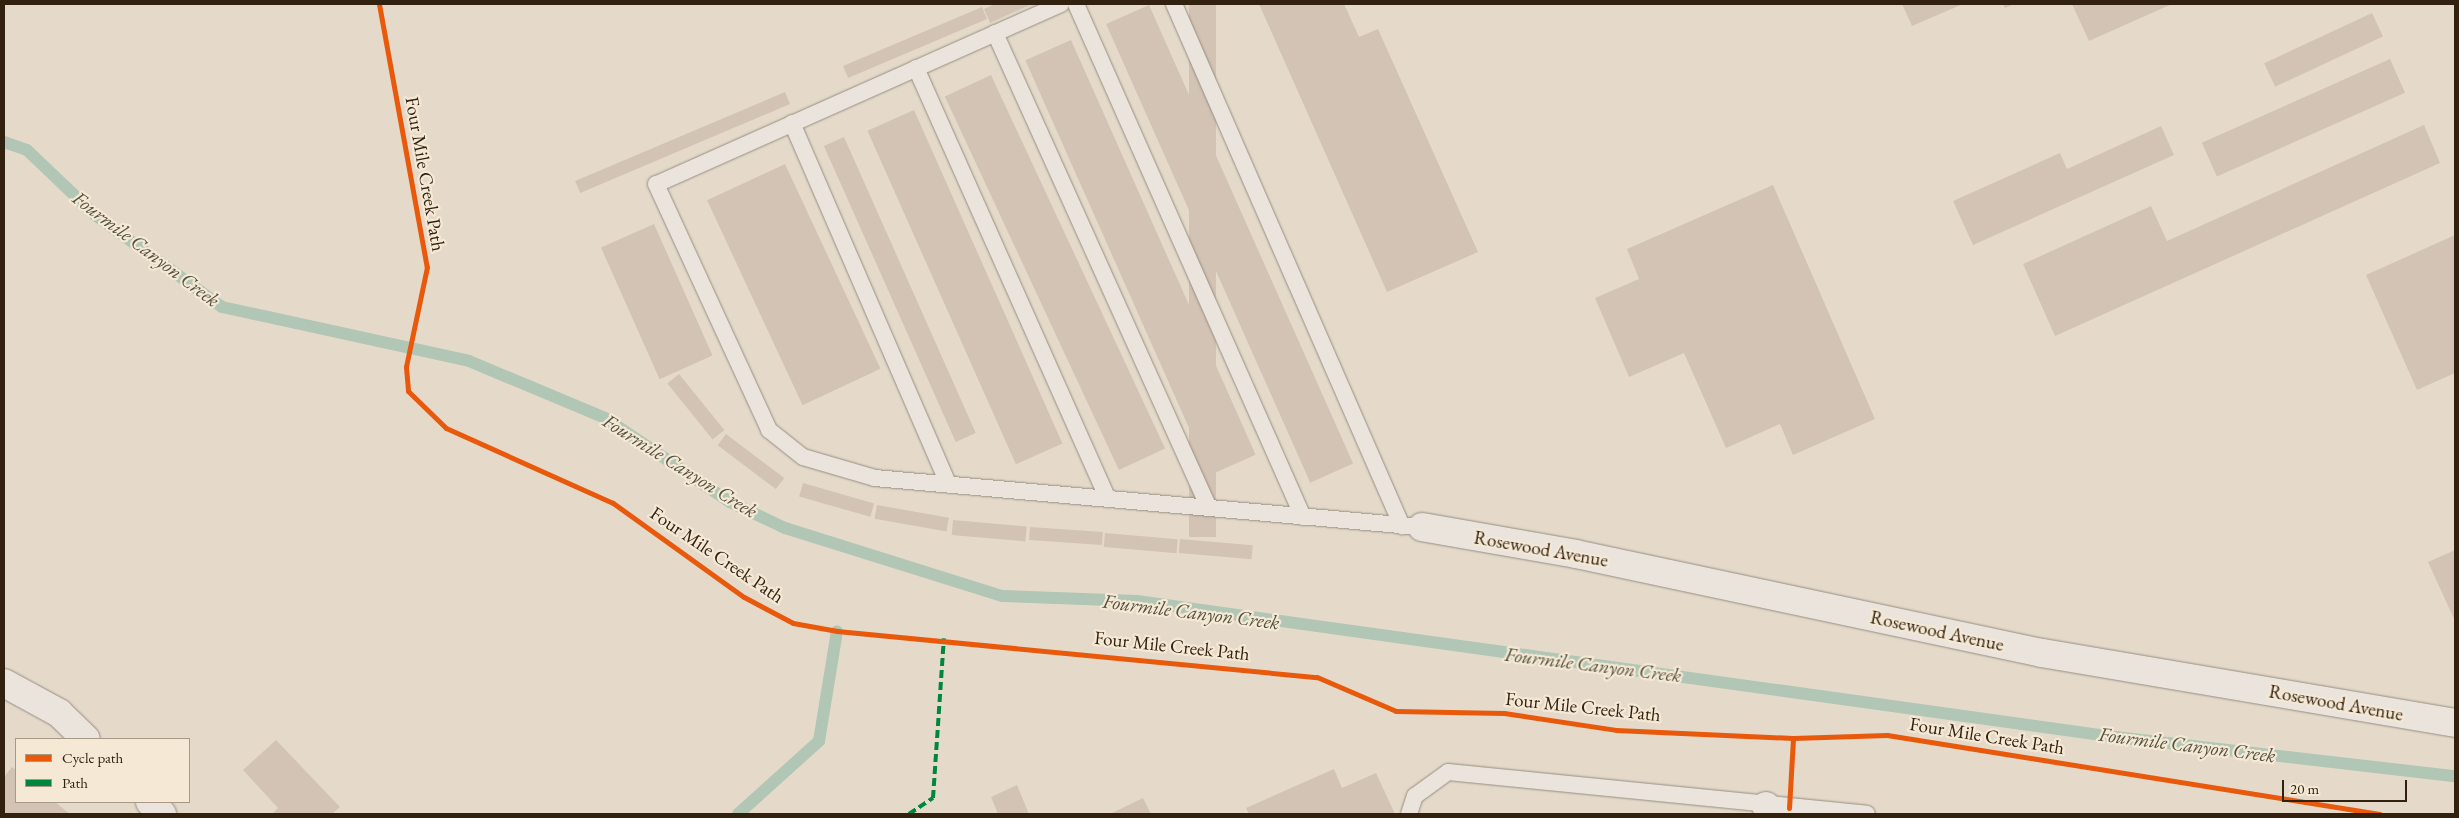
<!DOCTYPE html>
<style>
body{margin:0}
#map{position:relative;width:2459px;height:818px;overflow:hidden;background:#e5daca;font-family:"EB Garamond",serif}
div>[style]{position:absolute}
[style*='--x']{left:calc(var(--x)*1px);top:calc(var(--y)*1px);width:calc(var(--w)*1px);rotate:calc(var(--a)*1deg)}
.stream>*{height:12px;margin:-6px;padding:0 6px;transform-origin:6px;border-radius:6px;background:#b1c6b5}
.building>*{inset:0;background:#d3c3b5;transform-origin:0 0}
.roads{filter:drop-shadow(0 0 1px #968e82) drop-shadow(0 0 1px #968e82)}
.service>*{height:16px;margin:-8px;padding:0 8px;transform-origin:8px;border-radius:8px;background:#eae4dc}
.minor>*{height:28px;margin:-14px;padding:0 14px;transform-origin:14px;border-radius:14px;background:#eae4dc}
.quiet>*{height:4px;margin-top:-2px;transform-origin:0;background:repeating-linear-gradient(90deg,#00873e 0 8px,transparent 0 12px)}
.cycleway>*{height:5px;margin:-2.5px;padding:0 2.5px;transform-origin:2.5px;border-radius:2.5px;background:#e8590c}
span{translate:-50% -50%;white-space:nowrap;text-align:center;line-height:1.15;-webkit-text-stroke:4.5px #f5e9d5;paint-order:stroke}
.street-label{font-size:19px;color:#32210f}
.water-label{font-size:20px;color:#52503e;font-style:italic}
.frame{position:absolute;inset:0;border:5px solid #32210f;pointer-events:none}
.legend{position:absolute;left:15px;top:738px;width:175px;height:65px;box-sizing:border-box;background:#f5e9d5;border:1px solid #a79986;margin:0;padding:6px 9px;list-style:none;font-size:15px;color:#32210f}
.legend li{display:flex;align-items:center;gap:10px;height:25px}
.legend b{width:25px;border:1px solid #a79986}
.scale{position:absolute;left:2282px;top:780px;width:125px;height:22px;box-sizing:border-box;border:2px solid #32210f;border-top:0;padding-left:6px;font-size:15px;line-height:18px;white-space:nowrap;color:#32210f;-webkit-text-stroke:4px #f5e9d5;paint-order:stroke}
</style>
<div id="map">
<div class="stream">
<div style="--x:4;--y:142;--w:24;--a:19"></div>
<div style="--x:27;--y:150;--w:94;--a:43.7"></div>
<div style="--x:95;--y:215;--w:157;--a:35.9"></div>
<div style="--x:222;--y:307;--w:253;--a:12.3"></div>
<div style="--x:469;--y:361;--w:147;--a:22.7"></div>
<div style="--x:605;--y:418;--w:151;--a:33.9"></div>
<div style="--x:730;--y:502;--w:61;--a:25.3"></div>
<div style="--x:785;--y:528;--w:227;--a:17.4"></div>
<div style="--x:1002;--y:596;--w:135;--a:2.1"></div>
<div style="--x:1137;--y:601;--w:979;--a:7.92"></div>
<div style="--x:2107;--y:736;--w:350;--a:6.6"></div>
<div style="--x:738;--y:814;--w:109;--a:-42"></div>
<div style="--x:819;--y:741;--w:111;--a:-80.7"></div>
</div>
<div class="building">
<div style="clip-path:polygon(995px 4px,1032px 4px,990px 23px,984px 9px)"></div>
<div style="left:1189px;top:4px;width:27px;height:533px"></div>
<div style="clip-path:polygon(1259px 4px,1344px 4px,1359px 37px,1378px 29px,1478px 252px,1387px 292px)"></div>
<div style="clip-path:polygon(1902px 4px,1963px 4px,1912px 26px)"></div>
<div style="clip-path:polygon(2003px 4px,2014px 4px,2005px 8px)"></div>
<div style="clip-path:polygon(2072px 4px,2172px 4px,2089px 41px)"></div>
<div style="left:1149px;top:5px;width:502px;height:47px;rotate:66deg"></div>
<div style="left:982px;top:7px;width:13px;height:151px;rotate:67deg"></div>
<div style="left:2372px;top:13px;width:26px;height:119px;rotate:65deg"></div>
<div style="left:1071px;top:40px;width:454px;height:50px;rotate:66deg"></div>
<div style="left:2390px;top:59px;width:37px;height:206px;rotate:66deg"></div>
<div style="left:991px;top:75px;width:412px;height:51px;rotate:65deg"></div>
<div style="left:785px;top:92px;width:13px;height:228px;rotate:67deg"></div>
<div style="left:914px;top:110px;width:365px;height:51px;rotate:66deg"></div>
<div style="clip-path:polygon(2424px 125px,2440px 163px,2055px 336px,2023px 264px,2151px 206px,2167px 241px)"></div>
<div style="clip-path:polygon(2161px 126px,2174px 155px,1973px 245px,1953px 201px,2060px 153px,2067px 169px)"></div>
<div style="left:844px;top:137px;width:324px;height:22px;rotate:66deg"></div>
<div style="left:785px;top:164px;width:226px;height:86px;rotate:65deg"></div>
<div style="clip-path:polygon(1773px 185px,1875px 419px,1793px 455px,1780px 424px,1726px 448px,1684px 353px,1629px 377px,1595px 298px,1639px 279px,1627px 249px)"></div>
<div style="left:654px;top:224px;width:144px;height:58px;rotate:66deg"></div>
<div style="clip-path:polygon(2455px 235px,2455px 373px,2417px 390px,2366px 275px)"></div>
<div style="left:679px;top:374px;width:72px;height:15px;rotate:51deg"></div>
<div style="left:726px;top:434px;width:73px;height:14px;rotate:37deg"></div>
<div style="left:803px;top:483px;width:74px;height:14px;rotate:16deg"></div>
<div style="left:877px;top:505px;width:73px;height:14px;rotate:10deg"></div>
<div style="left:953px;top:520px;width:74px;height:15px;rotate:5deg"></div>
<div style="left:1030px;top:527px;width:73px;height:13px;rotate:4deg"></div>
<div style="left:1105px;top:533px;width:73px;height:14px;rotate:5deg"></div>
<div style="left:1180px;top:539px;width:73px;height:14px;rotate:5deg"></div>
<div style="clip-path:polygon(2455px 550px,2455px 621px,2428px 562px)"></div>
<div style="clip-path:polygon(276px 740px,340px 807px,332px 814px,272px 814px,278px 808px,243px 770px)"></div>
<div style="clip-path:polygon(12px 767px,16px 770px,16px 802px,55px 802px,70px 814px,4px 814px,4px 777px)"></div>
<div style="clip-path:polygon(1334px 769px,1342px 788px,1376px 773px,1395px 814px,1249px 814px,1246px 808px)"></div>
<div style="clip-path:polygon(1017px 785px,1029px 814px,998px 814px,991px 797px)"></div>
<div style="clip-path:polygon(1143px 798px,1151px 814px,1113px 814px,1112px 813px)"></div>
</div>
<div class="roads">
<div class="service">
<div style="--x:1061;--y:4;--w:443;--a:156"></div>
<div style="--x:656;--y:184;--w:271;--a:65.3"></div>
<div style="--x:769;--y:430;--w:43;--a:38.5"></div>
<div style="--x:803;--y:457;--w:75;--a:16.3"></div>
<div style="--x:875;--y:478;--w:549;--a:5.12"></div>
<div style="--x:1076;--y:4;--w:561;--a:66.13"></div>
<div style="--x:1174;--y:4;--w:570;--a:66.41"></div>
<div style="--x:995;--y:33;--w:521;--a:65.75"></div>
<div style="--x:916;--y:68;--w:472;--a:66"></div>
<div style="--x:792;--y:123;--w:393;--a:66.6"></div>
<div style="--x:1409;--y:814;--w:19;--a:-72"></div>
<div style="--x:1415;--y:796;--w:41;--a:-36"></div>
<div style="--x:1448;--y:772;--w:421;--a:5.7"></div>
</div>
<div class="minor">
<div style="--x:1422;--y:527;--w:156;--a:9.9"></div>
<div style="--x:1576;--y:554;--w:476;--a:12"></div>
<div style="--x:2042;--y:653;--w:419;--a:9.6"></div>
<div style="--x:4;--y:683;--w:63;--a:28.6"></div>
<div style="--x:59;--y:713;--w:37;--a:44"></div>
<div style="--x:150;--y:802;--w:17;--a:45"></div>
<div style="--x:1766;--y:806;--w:9;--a:63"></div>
</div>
</div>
<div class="quiet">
<div style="--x:909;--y:814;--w:29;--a:-34"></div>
<div style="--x:933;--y:798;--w:160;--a:-86.1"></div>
</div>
<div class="cycleway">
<div style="--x:379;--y:4;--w:267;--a:79.7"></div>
<div style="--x:427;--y:267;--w:102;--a:101.9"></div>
<div style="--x:406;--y:367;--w:24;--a:85"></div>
<div style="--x:408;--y:391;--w:53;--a:44.2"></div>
<div style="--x:446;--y:428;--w:183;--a:24.2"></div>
<div style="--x:613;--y:503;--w:161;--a:35.7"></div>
<div style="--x:744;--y:597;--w:55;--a:28"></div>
<div style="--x:793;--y:623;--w:45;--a:10.3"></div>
<div style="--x:837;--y:631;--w:482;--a:5.5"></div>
<div style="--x:1317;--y:677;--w:86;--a:23.3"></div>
<div style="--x:1396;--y:711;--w:108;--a:1.1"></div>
<div style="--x:1504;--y:713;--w:113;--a:8.6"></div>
<div style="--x:1616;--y:730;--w:177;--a:2.6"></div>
<div style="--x:1793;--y:738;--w:94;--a:-1.8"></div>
<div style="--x:1887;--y:735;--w:499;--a:9.1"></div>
<div style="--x:1789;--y:808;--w:70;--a:-86.7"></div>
</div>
<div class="street-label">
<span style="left:425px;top:174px;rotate:80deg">Four Mile Creek Path</span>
<span style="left:1541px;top:549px;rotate:10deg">Rosewood Avenue</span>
<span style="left:717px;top:555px;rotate:34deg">Four Mile Creek Path</span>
<span style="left:1937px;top:631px;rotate:12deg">Rosewood Avenue</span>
<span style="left:1172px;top:646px;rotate:6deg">Four Mile Creek Path</span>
<span style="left:2336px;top:703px;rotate:10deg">Rosewood Avenue</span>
<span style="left:1583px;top:707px;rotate:6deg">Four Mile Creek Path</span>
<span style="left:1987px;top:736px;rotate:9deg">Four Mile Creek Path</span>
</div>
<div class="water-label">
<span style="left:146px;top:249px;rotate:37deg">Fourmile Canyon Creek</span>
<span style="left:680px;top:466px;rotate:32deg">Fourmile Canyon Creek</span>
<span style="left:1191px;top:612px;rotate:7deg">Fourmile Canyon Creek</span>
<span style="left:1593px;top:665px;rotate:7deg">Fourmile Canyon Creek</span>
<span style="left:2187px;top:745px;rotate:7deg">Fourmile Canyon Creek</span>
</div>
<div class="frame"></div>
<ul class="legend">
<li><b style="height:6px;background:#e8590c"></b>Cycle path</li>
<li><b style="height:6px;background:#00873e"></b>Path</li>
</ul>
<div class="scale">20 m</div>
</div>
